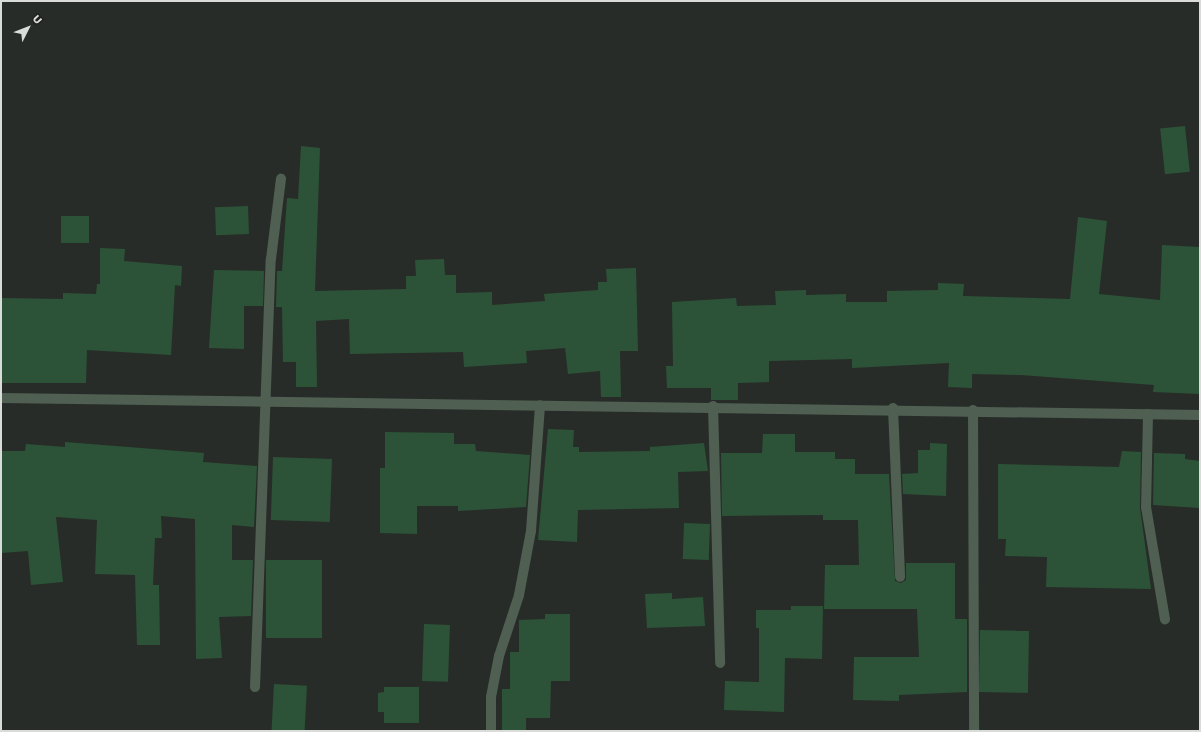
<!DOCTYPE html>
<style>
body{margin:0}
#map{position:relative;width:1201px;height:732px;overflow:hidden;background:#282c29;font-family:"Work Sans",sans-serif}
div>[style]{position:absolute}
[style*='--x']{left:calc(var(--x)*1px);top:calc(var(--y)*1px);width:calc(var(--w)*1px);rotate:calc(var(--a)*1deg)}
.building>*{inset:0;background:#2c5337;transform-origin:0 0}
.minor>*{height:10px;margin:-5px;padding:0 5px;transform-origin:5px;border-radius:5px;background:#4f5f52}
span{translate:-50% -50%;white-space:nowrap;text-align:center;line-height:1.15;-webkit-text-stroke:4px #1f221f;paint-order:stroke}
.frame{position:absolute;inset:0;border:2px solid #dadcda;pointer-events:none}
.north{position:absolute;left:8px;top:8px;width:40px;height:40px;-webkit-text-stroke:3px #1f221f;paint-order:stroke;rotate:48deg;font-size:11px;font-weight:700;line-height:16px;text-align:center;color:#dadcda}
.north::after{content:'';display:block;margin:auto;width:14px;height:18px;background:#dadcda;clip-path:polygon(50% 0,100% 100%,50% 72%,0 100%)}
</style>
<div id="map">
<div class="building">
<div style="left:1185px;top:126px;width:46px;height:25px;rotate:84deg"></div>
<div style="clip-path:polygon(301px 146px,320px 148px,315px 291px,406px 289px,406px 276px,416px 276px,415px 260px,444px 259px,445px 275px,456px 275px,456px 293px,492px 292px,492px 305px,545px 301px,544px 294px,598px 290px,598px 282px,607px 282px,606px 269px,636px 268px,638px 351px,620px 351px,621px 397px,601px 397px,600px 371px,568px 374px,565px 348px,526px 351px,527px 363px,464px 367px,463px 352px,350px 354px,349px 319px,316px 321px,317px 387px,296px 387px,296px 362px,283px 362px,282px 307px,276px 307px,277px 271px,282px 271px,287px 198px,298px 199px)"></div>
<div style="left:248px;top:206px;width:28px;height:33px;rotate:88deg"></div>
<div style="left:89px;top:216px;width:27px;height:28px;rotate:90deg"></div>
<div style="clip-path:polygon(1078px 217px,1107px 221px,1099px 294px,1160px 300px,1162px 245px,1200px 247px,1200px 394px,1153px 392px,1154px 385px,1021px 375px,972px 374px,972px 388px,948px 387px,949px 363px,852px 368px,852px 359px,769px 361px,769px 382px,738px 383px,738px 400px,711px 400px,711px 388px,667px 388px,666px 366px,673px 366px,672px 302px,736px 298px,737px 306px,776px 305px,775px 291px,806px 290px,806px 295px,846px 294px,846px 302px,887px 302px,887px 291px,938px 290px,938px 283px,964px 284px,963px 296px,1070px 299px)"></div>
<div style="clip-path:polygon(100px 248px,125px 249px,124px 261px,182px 266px,181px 286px,175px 285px,171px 355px,87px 350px,86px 383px,1px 383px,1px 298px,63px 299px,63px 293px,96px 294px,97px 284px,100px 284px)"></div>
<div style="clip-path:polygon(214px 270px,264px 271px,263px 306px,244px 306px,244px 349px,209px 348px)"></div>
<div style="clip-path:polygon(548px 429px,574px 430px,573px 447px,579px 447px,579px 452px,650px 451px,650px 447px,704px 443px,708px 471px,678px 472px,679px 508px,578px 510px,577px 542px,538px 540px)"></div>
<div style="clip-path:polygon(385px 432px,454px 433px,454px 444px,475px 444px,476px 451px,530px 455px,526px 507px,458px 511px,458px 506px,417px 506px,417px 534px,380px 533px,380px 468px,385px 468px)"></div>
<div style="clip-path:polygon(763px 434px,795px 434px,795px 452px,835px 452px,835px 459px,855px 459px,855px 474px,889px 474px,895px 581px,901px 583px,906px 580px,906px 563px,955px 563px,955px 619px,967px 619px,967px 692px,899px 695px,899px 701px,853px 700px,854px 657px,919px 657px,917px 609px,824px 609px,825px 565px,859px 565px,858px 520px,823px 520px,823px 515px,722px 516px,721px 453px,762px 453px)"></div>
<div style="clip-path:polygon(65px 442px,204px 453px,203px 462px,257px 466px,254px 527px,232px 525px,232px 560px,253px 560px,251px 616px,219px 617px,222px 658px,196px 659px,195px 519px,161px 516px,162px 538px,155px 538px,153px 585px,159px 585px,160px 645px,137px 645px,135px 575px,95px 574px,97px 520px,56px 517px,63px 582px,31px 585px,28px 551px,1px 553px,1px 451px,25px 451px,26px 444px,65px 447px)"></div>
<div style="clip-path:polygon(930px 443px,947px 444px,946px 496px,903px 494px,902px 474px,918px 473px,918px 450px,930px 450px)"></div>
<div style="clip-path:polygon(1122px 451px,1141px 452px,1140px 508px,1151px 589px,1046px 587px,1047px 557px,1005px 556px,1006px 539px,998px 539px,998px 464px,1119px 467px)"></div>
<div style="clip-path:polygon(1154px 453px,1185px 454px,1185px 459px,1200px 461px,1200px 508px,1153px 505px)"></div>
<div style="left:273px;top:457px;width:59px;height:63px;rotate:2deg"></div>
<div style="left:684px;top:523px;width:26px;height:36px;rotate:2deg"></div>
<div style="left:266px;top:560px;width:56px;height:78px"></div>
<div style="clip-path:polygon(672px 593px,672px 599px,703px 597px,705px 626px,647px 628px,645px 594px)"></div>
<div style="clip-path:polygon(791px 606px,823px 606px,822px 659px,785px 658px,784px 712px,724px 710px,725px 681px,759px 682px,759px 628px,756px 628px,756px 610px,791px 610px)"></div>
<div style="clip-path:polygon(545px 614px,570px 614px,570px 681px,551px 681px,550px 718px,526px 718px,526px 731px,502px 731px,502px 689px,510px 689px,510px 652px,519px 652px,519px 620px,545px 619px)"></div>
<div style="left:424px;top:624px;width:26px;height:57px;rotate:2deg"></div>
<div style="left:980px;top:630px;width:49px;height:62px;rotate:1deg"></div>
<div style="left:274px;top:684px;width:33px;height:47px;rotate:3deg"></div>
<div style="clip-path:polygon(384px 687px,419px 687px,419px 723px,384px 723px,384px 712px,378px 712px,378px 693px,384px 692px)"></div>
</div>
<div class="minor">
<div style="--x:1;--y:398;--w:1199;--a:0.81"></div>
<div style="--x:713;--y:406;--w:257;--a:88.4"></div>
<div style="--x:893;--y:408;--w:169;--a:87.6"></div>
<div style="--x:973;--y:410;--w:321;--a:89.8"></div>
<div style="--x:1148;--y:414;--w:93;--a:91.2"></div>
<div style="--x:1146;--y:507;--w:114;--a:80.4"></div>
<div style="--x:255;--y:687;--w:428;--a:-87.9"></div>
<div style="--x:271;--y:259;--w:81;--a:-82.9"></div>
<div style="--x:491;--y:731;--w:34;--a:-90"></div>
<div style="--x:491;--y:697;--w:42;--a:-79"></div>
<div style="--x:499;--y:656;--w:64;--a:-71.8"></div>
<div style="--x:519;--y:595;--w:65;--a:-79.4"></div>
<div style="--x:531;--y:531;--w:126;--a:-85.9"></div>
</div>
<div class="frame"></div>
<div class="north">U</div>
</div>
